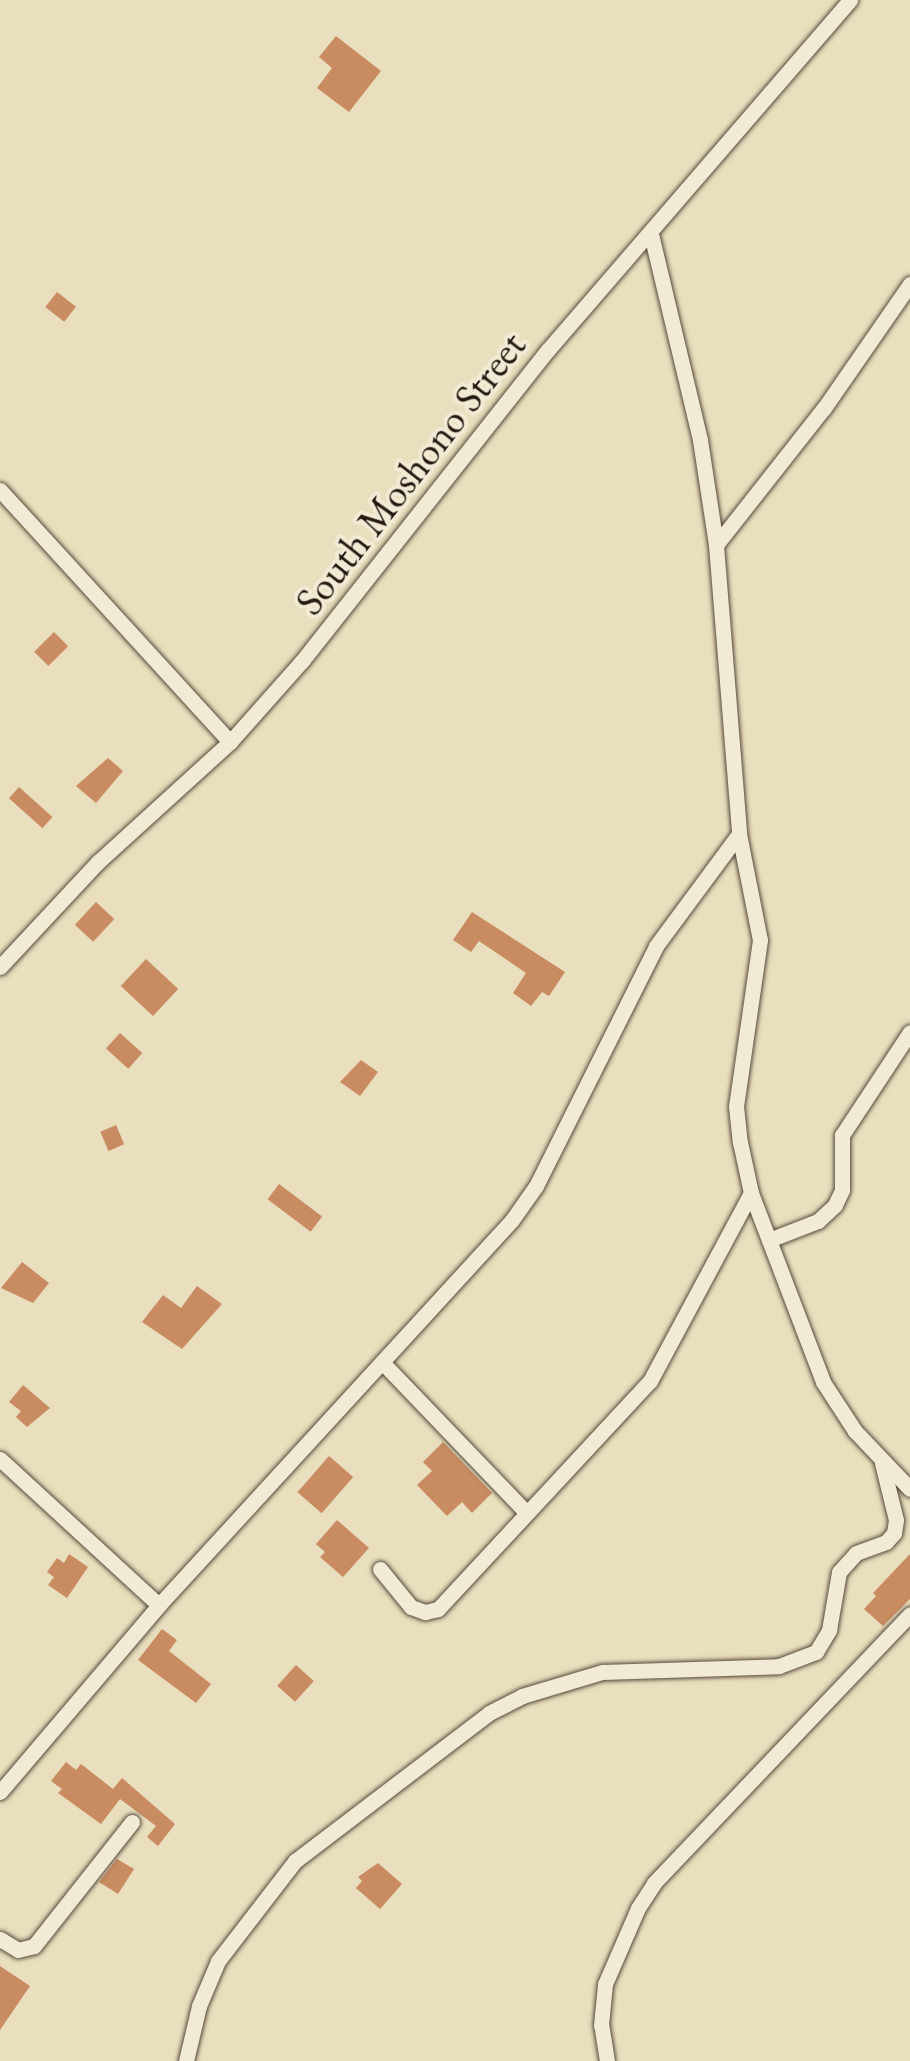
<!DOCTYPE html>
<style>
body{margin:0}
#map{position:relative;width:910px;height:2061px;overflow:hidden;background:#e9debd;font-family:"EB Garamond",serif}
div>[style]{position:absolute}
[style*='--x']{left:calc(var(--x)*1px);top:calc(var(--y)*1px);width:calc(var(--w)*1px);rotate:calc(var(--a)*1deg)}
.building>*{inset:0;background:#c98b61;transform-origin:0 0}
.roads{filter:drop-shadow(0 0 2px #564a3c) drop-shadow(0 0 2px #564a3c)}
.minor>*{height:15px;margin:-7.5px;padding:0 7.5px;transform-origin:7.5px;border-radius:7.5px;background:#f1ead4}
span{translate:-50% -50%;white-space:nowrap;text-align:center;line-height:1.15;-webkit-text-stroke:8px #f1ead4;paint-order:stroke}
.street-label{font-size:40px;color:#251811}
</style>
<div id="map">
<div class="building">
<div style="clip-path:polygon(336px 36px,381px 71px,349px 112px,317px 88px,332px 68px,319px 57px)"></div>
<div style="left:57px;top:292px;width:24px;height:19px;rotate:38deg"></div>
<div style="left:54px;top:632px;width:20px;height:28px;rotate:45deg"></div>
<div style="clip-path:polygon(108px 758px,123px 771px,96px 803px,76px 786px)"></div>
<div style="left:19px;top:787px;width:45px;height:15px;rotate:42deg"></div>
<div style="left:96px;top:902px;width:25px;height:31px;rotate:43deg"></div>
<div style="clip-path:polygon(472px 912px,565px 972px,549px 996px,542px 992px,531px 1006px,513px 993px,526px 973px,479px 941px,471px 952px,453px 940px)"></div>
<div style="left:146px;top:959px;width:44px;height:37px;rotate:43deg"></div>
<div style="left:120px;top:1033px;width:30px;height:21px;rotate:42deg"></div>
<div style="clip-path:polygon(361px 1060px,378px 1072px,360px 1096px,340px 1082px)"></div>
<div style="left:116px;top:1125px;width:21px;height:17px;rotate:67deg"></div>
<div style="left:279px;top:1184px;width:54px;height:19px;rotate:37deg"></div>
<div style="clip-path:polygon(22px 1262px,49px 1283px,33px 1303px,1px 1288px)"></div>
<div style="clip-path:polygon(197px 1286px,222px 1304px,182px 1349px,142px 1322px,163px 1295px,181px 1308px)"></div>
<div style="clip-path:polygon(23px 1385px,50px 1408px,27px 1427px,16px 1417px,21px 1411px,9px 1402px)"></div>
<div style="clip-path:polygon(443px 1442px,492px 1493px,472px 1513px,462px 1502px,447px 1516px,417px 1485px,432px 1471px,423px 1462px)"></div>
<div style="left:329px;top:1456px;width:32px;height:48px;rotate:41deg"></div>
<div style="clip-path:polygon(337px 1520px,369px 1548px,343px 1577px,320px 1557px,325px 1552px,316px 1544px)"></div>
<div style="clip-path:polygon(69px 1554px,88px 1567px,67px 1598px,48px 1585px,54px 1577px,47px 1572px,57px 1558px,64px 1563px)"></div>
<div style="clip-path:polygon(910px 1554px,910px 1599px,883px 1626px,864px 1609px,876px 1596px,873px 1593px)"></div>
<div style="clip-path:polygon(162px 1629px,177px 1640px,169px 1651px,211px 1684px,196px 1703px,138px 1660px)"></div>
<div style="left:296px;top:1665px;width:24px;height:28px;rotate:42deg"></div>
<div style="clip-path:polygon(66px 1762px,76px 1770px,81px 1764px,113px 1789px,122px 1778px,175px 1824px,158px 1846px,147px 1837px,156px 1826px,120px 1799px,101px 1824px,58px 1793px,62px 1789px,51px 1781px)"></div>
<div style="clip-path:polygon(117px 1859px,134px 1869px,118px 1894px,99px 1882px)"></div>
<div style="clip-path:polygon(378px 1863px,402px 1884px,380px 1909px,356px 1888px,362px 1881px,358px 1877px)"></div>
<div style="clip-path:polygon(0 1966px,30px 1986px,0 2030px)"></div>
</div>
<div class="roads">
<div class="minor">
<div style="--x:651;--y:234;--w:212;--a:76.6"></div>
<div style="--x:700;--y:440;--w:106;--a:81.3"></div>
<div style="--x:716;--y:545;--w:290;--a:85.4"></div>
<div style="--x:739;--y:834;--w:108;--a:78.8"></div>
<div style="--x:760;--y:940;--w:168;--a:98.2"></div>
<div style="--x:736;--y:1106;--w:36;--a:84"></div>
<div style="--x:740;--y:1142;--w:52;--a:77.8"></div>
<div style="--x:751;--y:1193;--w:202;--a:69.1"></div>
<div style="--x:823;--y:1382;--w:59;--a:56.9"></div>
<div style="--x:855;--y:1431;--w:80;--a:46.5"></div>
<div style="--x:0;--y:490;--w:341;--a:47.6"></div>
<div style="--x:716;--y:545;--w:174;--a:-51.8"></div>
<div style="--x:824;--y:408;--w:151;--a:-55.3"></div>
<div style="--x:0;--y:967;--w:144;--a:-47"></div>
<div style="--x:98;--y:862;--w:178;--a:-42.3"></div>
<div style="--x:230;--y:742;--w:108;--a:-48.4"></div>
<div style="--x:302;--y:661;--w:395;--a:-51.7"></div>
<div style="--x:547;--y:351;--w:464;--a:-49.2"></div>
<div style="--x:769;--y:1240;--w:53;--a:-21.2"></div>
<div style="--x:818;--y:1221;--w:23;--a:-43"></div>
<div style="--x:835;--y:1205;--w:17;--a:-65"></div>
<div style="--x:842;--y:1190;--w:55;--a:-90"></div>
<div style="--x:842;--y:1135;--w:123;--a:-56.6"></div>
<div style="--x:382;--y:1362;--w:209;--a:46.2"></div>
<div style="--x:0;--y:1459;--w:216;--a:42.6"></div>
<div style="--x:380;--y:1569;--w:49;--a:50.8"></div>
<div style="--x:411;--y:1607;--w:15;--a:20"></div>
<div style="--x:425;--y:1612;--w:13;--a:-13"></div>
<div style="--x:438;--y:1609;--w:311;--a:-47.1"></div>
<div style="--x:650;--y:1381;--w:213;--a:-61.8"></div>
<div style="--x:0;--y:1792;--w:245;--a:-49.6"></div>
<div style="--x:159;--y:1605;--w:522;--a:-47.48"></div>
<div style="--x:512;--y:1220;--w:42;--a:-54.8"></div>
<div style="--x:536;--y:1186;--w:268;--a:-63.4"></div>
<div style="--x:656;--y:946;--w:139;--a:-53.5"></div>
<div style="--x:0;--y:1939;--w:21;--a:31"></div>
<div style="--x:18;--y:1950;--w:16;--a:-14"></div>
<div style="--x:34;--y:1946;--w:158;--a:-51.7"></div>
<div style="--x:186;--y:2061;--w:57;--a:-76.7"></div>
<div style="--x:199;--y:2006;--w:49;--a:-67.1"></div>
<div style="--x:218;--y:1961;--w:126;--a:-52.4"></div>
<div style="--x:295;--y:1861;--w:244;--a:-37.3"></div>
<div style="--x:489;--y:1713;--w:37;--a:-27"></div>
<div style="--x:522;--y:1696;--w:84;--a:-16.7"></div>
<div style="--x:602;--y:1672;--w:177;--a:-1.9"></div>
<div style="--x:779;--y:1666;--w:40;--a:-21"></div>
<div style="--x:816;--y:1652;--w:26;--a:-59"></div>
<div style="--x:829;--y:1630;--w:59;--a:-80.2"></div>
<div style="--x:839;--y:1572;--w:25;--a:-48"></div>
<div style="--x:856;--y:1553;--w:32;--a:-20"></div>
<div style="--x:886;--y:1542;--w:12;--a:-48"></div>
<div style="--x:894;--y:1533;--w:13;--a:-81"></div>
<div style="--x:896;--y:1520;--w:59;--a:-103.8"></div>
<div style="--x:607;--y:2061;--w:36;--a:-99"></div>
<div style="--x:601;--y:2025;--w:41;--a:-84.4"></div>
<div style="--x:605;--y:1984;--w:83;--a:-66.5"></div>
<div style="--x:638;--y:1908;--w:30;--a:-57"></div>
<div style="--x:654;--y:1883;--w:371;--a:-46.4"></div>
</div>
</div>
<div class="street-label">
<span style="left:410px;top:473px;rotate:-52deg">South Moshono Street</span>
</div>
</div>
